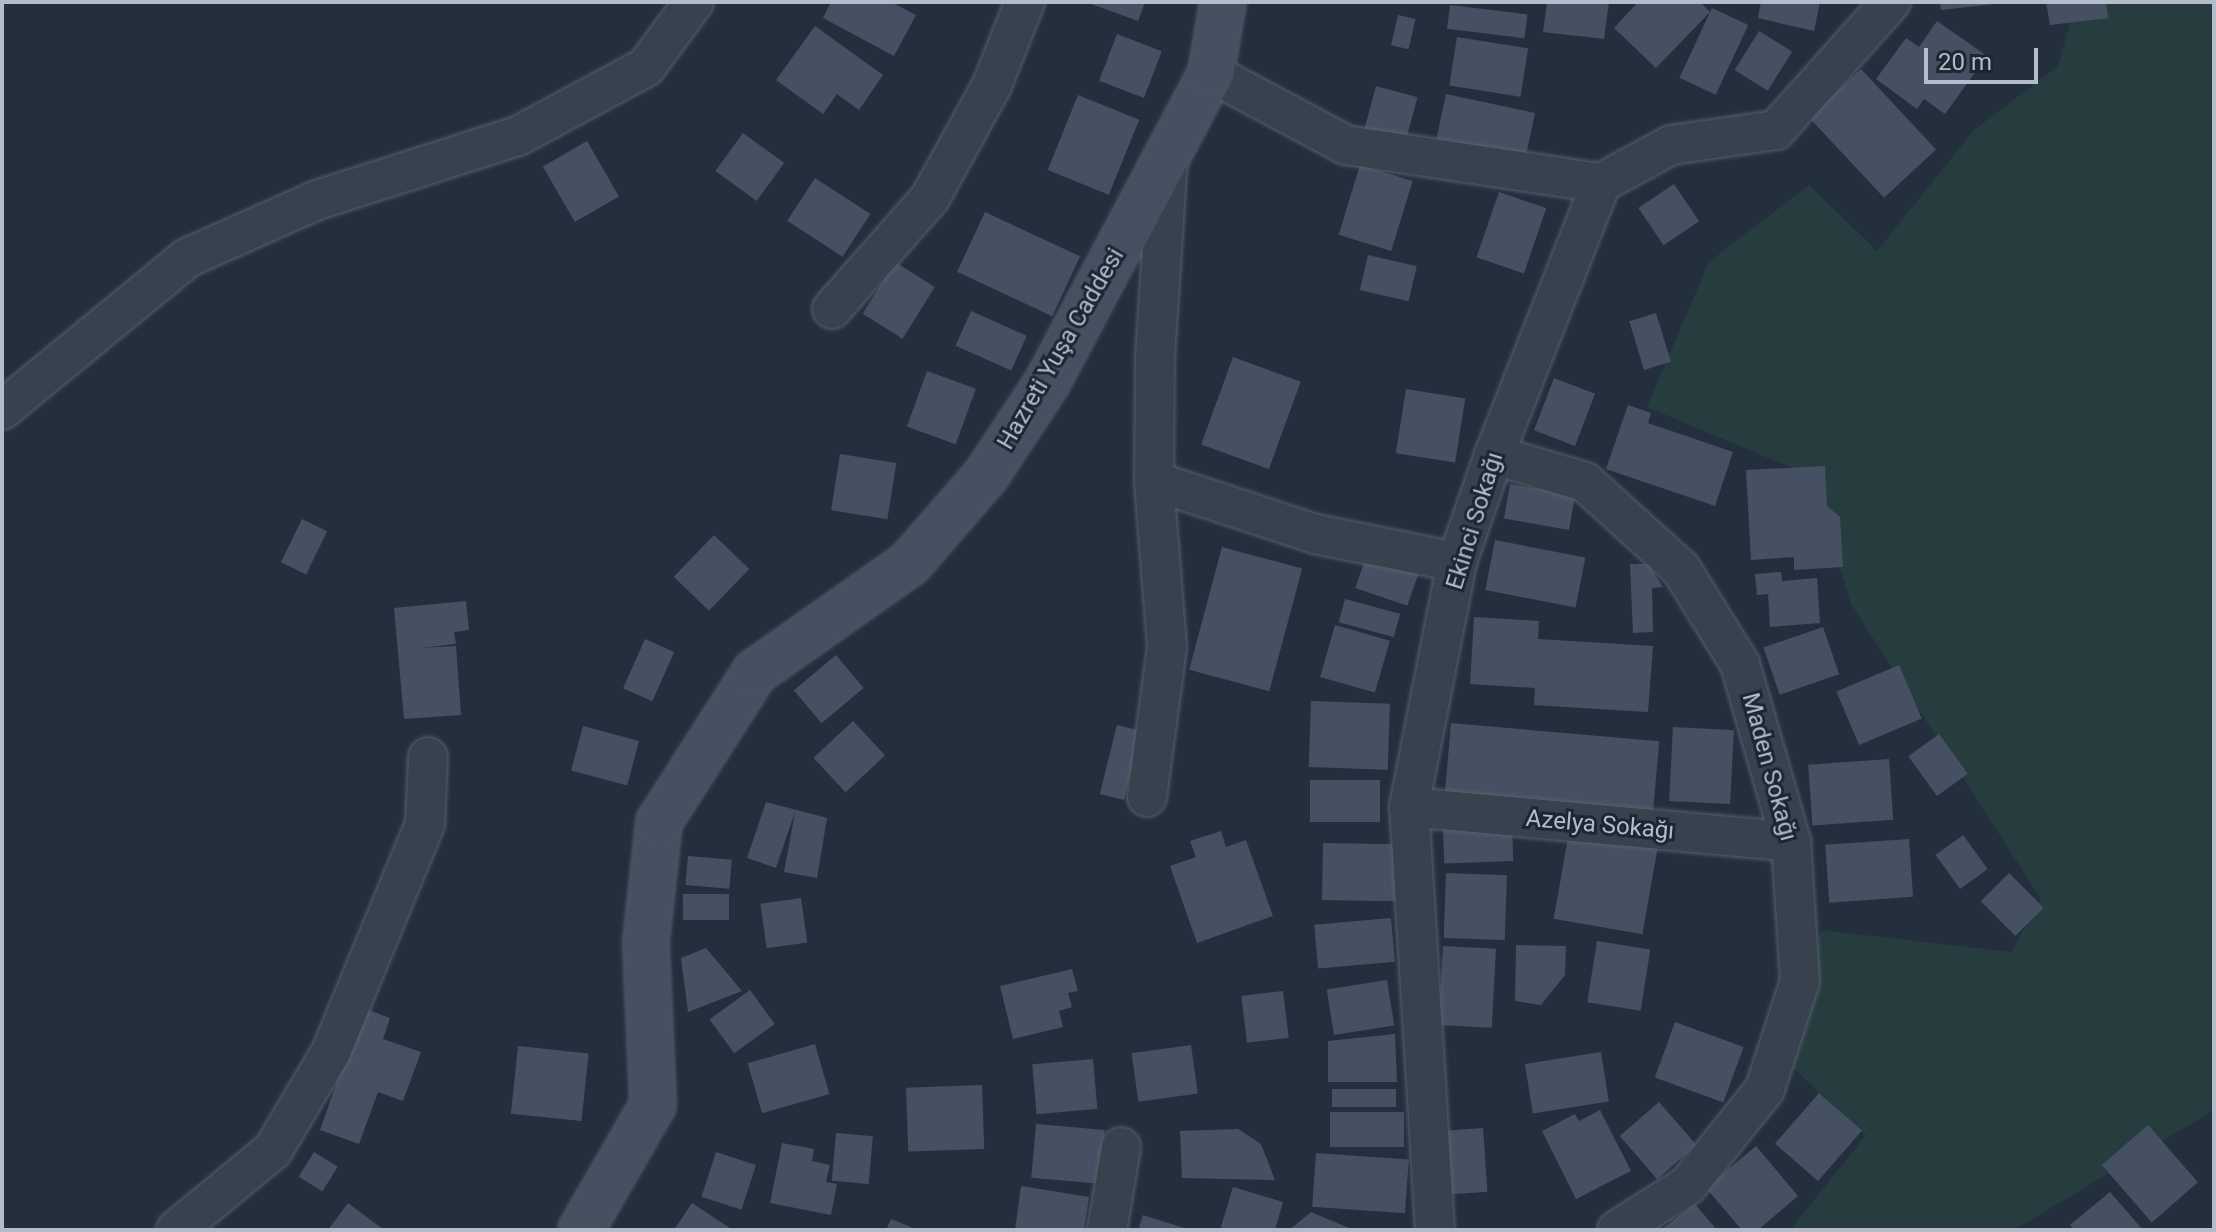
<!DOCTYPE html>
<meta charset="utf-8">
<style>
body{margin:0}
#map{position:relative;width:2216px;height:1232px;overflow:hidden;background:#242f3e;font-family:Roboto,sans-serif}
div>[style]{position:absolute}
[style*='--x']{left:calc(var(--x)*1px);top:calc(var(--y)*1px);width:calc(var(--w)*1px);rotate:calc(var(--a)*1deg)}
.green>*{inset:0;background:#263c3f}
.building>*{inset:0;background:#455162;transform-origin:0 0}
.roads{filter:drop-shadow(0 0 2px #565f6c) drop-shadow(0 0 2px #565f6c)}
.street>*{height:38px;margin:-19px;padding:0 19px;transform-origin:19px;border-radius:19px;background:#38414e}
.secondary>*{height:44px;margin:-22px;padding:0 22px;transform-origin:22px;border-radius:22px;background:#465061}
span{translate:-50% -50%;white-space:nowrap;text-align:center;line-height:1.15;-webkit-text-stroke:6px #1d2633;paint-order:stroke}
.street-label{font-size:24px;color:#b4bcc9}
.frame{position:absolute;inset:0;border:4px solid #b4bcc9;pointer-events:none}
.scale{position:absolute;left:1924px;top:48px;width:114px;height:36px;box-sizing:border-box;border:4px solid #b4bcc9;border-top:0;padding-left:10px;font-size:24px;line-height:28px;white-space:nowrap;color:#b4bcc9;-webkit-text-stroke:6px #1d2633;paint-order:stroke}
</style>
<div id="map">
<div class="green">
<div style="clip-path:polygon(2076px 2px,2214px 2px,2214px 1110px,2014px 1230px,1790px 1230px,1866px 1135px,1781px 1057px,1821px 930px,2011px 952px,2041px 899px,1851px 604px,1811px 476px,1647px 407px,1709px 262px,1809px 185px,1877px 251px,1974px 130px,2058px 66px)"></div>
</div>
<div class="building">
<div style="clip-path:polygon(831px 2px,891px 2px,916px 15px,894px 56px,823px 18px)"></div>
<div style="clip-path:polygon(1086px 2px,1145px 2px,1138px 21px)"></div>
<div style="clip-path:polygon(1547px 2px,1609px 2px,1604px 39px,1543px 32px)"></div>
<div style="clip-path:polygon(1638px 2px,1700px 2px,1710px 12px,1656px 68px,1614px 28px)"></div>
<div style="clip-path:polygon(1761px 2px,1820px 2px,1814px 31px,1758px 18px)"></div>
<div style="clip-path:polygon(1940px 2px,1995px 2px,1995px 4px,1941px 10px)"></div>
<div style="clip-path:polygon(2046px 2px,2106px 2px,2108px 18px,2050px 25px)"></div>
<div style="left:1450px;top:5px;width:78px;height:24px;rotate:7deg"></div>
<div style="left:1712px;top:8px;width:40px;height:77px;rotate:25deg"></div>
<div style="left:1398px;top:15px;width:18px;height:31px;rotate:13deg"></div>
<div style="clip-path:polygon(1937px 21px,1987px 56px,1945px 114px,1924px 99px,1917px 109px,1876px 79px,1906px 38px,1919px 47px)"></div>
<div style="clip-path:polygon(815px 26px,883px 75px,859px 110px,837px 94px,823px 114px,776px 80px)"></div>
<div style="left:1759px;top:31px;width:39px;height:46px;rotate:32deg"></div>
<div style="left:1117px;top:34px;width:48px;height:50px;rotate:21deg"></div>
<div style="left:1457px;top:37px;width:72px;height:49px;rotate:9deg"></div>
<div style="left:1861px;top:69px;width:110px;height:71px;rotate:47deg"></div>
<div style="left:1376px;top:86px;width:43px;height:48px;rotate:15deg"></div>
<div style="left:1446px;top:94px;width:91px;height:49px;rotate:12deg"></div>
<div style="left:1078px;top:95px;width:66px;height:81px;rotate:22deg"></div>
<div style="left:743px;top:133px;width:51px;height:47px;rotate:36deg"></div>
<div style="left:587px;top:141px;width:64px;height:51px;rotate:60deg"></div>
<div style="left:1360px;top:165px;width:55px;height:73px;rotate:17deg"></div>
<div style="left:815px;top:178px;width:66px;height:51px;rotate:33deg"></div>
<div style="left:1674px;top:184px;width:45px;height:43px;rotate:56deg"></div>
<div style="left:1499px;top:192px;width:50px;height:69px;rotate:19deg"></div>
<div style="left:985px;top:212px;width:105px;height:66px;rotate:25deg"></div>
<div style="left:1368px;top:255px;width:50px;height:36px;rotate:13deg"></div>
<div style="left:895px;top:262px;width:47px;height:61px;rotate:32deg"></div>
<div style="left:971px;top:311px;width:61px;height:38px;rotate:24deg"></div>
<div style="left:1656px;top:313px;width:51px;height:28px;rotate:73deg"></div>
<div style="left:1233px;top:357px;width:72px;height:93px;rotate:20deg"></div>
<div style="left:927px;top:371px;width:52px;height:59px;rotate:20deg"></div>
<div style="left:1554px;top:378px;width:44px;height:56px;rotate:21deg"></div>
<div style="left:1406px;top:389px;width:60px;height:65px;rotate:9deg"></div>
<div style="clip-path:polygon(1628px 405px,1651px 413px,1648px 423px,1733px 452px,1715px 506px,1606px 469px)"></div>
<div style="left:840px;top:454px;width:57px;height:57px;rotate:9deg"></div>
<div style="clip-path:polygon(1825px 466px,1827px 506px,1840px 517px,1843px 567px,1794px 570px,1794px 557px,1751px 560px,1746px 470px)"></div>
<div style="left:1510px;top:484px;width:66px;height:35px;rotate:10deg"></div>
<div style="left:302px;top:519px;width:28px;height:48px;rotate:26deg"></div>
<div style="left:714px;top:535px;width:49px;height:58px;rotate:44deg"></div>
<div style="left:1495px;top:540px;width:92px;height:51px;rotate:11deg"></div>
<div style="left:1222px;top:547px;width:83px;height:127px;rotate:15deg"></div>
<div style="left:1368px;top:551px;width:55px;height:39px;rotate:19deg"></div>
<div style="clip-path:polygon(1630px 564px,1648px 564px,1663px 587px,1652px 588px,1653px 632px,1633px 633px)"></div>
<div style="clip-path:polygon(1781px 572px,1782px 581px,1817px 578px,1820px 623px,1770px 627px,1768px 594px,1757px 595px,1755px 574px)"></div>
<div style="left:1345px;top:599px;width:57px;height:24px;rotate:15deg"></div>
<div style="clip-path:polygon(466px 601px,469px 630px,454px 632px,456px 644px,420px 648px,456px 646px,461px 715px,404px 719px,394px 608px)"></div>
<div style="clip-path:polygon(1474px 617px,1539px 621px,1538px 639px,1653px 646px,1648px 712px,1534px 705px,1535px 688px,1470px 684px)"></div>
<div style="left:1335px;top:625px;width:57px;height:54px;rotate:16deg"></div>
<div style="left:1823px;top:627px;width:50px;height:63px;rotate:71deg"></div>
<div style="left:645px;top:639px;width:32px;height:54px;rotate:24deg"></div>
<div style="left:836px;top:655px;width:43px;height:55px;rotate:50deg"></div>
<div style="left:1899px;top:665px;width:58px;height:68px;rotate:67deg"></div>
<div style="left:1311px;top:701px;width:79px;height:66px;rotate:2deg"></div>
<div style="left:853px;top:721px;width:47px;height:54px;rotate:47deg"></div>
<div style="left:1451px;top:723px;width:209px;height:69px;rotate:5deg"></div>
<div style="left:1117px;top:725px;width:25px;height:71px;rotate:14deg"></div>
<div style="left:583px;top:726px;width:58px;height:46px;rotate:15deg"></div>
<div style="left:1673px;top:727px;width:61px;height:74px;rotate:3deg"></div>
<div style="left:1939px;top:734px;width:49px;height:38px;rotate:54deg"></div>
<div style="left:1889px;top:759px;width:61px;height:81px;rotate:86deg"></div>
<div style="left:1310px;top:780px;width:70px;height:42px"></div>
<div style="clip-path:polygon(766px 802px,827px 818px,817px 878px,784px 872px,795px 812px,776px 868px,747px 858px)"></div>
<div style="left:1512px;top:826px;width:35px;height:69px;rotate:88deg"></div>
<div style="clip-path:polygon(1221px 831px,1226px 847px,1246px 840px,1273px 916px,1197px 943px,1170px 866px,1196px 857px,1190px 841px)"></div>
<div style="left:1569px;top:832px;width:90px;height:88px;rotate:10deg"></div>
<div style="left:1963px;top:835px;width:42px;height:34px;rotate:54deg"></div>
<div style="left:1909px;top:839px;width:58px;height:84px;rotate:86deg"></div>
<div style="left:1323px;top:843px;width:73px;height:57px;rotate:1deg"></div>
<div style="left:688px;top:856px;width:44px;height:29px;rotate:5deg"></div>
<div style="left:1446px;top:873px;width:61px;height:65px;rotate:2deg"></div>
<div style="left:2009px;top:873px;width:49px;height:40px;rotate:45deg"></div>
<div style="left:683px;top:894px;width:46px;height:26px"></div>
<div style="left:801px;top:898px;width:45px;height:41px;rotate:82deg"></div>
<div style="left:1391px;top:918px;width:44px;height:77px;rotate:85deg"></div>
<div style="left:1597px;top:941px;width:54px;height:62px;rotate:9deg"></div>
<div style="clip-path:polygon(1516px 945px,1566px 946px,1565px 975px,1541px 1005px,1515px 1001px)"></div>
<div style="left:1443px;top:946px;width:53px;height:79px;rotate:3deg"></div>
<div style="clip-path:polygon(706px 948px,742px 991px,688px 1012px,681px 958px)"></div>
<div style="clip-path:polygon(1072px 969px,1078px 991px,1068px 993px,1072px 1007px,1059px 1011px,1063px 1027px,1013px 1039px,1000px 986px)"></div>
<div style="left:1387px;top:980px;width:46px;height:61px;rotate:81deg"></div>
<div style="left:750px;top:990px;width:42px;height:50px;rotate:54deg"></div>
<div style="left:1283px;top:991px;width:47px;height:42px;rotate:83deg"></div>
<div style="clip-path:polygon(363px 1008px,390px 1018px,383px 1039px,421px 1052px,403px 1101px,378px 1092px,359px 1144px,320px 1130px)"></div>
<div style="left:1675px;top:1022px;width:73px;height:59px;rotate:20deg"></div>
<div style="clip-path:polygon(1395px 1034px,1397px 1082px,1328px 1082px,1328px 1041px)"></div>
<div style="left:815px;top:1044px;width:52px;height:70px;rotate:74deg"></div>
<div style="left:1191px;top:1045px;width:49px;height:60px;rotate:82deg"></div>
<div style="left:518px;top:1046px;width:71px;height:68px;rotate:6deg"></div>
<div style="left:1601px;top:1052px;width:50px;height:77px;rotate:81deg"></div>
<div style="left:1093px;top:1059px;width:50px;height:61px;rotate:85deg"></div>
<div style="left:982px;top:1085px;width:64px;height:76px;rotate:88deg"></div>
<div style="left:1332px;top:1089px;width:64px;height:18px"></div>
<div style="left:1819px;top:1093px;width:57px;height:67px;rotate:41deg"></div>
<div style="left:1659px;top:1102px;width:57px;height:52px;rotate:49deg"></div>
<div style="clip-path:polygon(1600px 1110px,1631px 1171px,1576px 1199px,1542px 1131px,1575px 1114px,1579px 1121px)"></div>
<div style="left:1330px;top:1112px;width:74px;height:35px"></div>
<div style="left:1036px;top:1124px;width:69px;height:54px;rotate:5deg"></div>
<div style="left:2148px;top:1125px;width:76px;height:61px;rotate:49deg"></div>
<div style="left:1483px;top:1128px;width:64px;height:39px;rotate:86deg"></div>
<div style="clip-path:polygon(1238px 1129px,1261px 1144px,1275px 1180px,1182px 1178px,1180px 1131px)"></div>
<div style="left:836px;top:1133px;width:37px;height:48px;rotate:5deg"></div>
<div style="clip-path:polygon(782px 1143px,814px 1149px,812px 1161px,830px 1165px,826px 1182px,837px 1184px,831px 1215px,770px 1203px)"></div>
<div style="clip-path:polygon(1756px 1146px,1798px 1196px,1758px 1230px,1742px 1230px,1706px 1188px)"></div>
<div style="left:314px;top:1152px;width:28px;height:29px;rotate:32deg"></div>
<div style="left:716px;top:1152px;width:42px;height:47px;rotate:18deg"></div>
<div style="left:1316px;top:1153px;width:93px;height:54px;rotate:4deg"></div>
<div style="clip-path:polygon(1021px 1186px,1089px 1197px,1084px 1230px,1015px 1230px)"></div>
<div style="clip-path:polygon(1233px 1187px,1283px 1202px,1275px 1230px,1220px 1230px)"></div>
<div style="clip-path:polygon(2110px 1192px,2143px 1230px,2074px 1230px,2070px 1225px)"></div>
<div style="clip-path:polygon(348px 1203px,384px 1230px,328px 1230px)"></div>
<div style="clip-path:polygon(692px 1203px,733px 1230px,674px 1230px)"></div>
<div style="clip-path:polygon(1695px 1204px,1717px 1230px,1661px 1230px)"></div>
<div style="clip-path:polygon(1311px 1212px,1354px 1230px,1289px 1230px)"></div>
<div style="clip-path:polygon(1143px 1215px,1187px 1229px,1187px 1230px,1138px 1230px)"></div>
<div style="clip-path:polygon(891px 1219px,918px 1230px,886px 1230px)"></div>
</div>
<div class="roads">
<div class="street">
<div style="--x:1211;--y:73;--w:153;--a:28.1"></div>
<div style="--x:1346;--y:145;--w:258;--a:8.5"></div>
<div style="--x:832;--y:309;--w:148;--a:-48.6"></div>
<div style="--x:930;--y:198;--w:129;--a:-61.2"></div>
<div style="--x:992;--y:85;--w:89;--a:-68.3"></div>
<div style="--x:2;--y:410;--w:239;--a:-39.4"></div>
<div style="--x:187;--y:258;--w:142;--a:-24"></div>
<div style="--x:317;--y:200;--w:211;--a:-17.7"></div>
<div style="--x:518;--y:136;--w:145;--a:-28.3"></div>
<div style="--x:646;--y:67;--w:81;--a:-53.6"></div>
<div style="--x:1494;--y:455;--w:95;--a:16.5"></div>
<div style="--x:1585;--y:482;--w:130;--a:42.2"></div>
<div style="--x:1681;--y:569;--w:112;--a:58.2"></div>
<div style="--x:1740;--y:664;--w:185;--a:74"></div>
<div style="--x:1791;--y:842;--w:139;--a:86.3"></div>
<div style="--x:1800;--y:981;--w:114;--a:108"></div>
<div style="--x:1765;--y:1089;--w:123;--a:128.7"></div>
<div style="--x:1688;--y:1185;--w:84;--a:147.6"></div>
<div style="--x:1154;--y:481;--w:169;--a:18.2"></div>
<div style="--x:1315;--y:534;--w:145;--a:11.2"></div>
<div style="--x:1147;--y:797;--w:151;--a:-82.4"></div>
<div style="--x:1167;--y:647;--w:167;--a:-94.5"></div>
<div style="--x:1154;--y:481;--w:123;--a:-89.5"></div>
<div style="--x:1155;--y:358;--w:201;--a:-86.3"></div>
<div style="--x:1409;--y:807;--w:384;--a:5.2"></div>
<div style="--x:176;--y:1230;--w:126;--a:-39.5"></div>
<div style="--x:273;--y:1150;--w:114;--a:-59.4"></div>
<div style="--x:331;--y:1052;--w:247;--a:-67.6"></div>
<div style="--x:425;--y:824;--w:67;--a:-87.4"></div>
<div style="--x:1107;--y:1230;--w:84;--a:-80.4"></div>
<div style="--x:1435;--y:1230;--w:424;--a:-93.5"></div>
<div style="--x:1409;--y:807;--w:250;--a:-78.9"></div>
<div style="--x:1457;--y:562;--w:113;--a:-70.9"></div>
<div style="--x:1494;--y:455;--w:292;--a:-68.5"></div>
<div style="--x:1601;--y:183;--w:80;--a:-28.5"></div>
<div style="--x:1671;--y:145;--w:106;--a:-8.1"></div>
<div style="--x:1776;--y:130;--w:172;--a:-48.1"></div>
</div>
<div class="secondary">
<div style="--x:581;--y:1230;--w:144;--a:-60.1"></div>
<div style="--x:653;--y:1105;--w:163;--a:-92.5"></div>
<div style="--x:646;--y:942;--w:121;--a:-83.8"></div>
<div style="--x:659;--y:822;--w:178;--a:-57.4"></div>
<div style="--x:755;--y:672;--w:189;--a:-35.1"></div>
<div style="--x:910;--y:563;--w:118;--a:-49.1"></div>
<div style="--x:987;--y:474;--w:111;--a:-56.7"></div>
<div style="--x:1048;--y:381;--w:348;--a:-62.1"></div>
<div style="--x:1211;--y:73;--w:72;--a:-80.4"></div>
</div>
</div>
<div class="street-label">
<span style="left:1061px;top:349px;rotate:-60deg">Hazreti Yuşa Caddesi</span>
<span style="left:1475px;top:521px;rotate:-73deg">Ekinci Sokağı</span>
<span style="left:1769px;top:767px;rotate:75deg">Maden Sokağı</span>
<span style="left:1600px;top:825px;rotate:5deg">Azelya Sokağı</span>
</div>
<div class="frame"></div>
<div class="scale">20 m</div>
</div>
